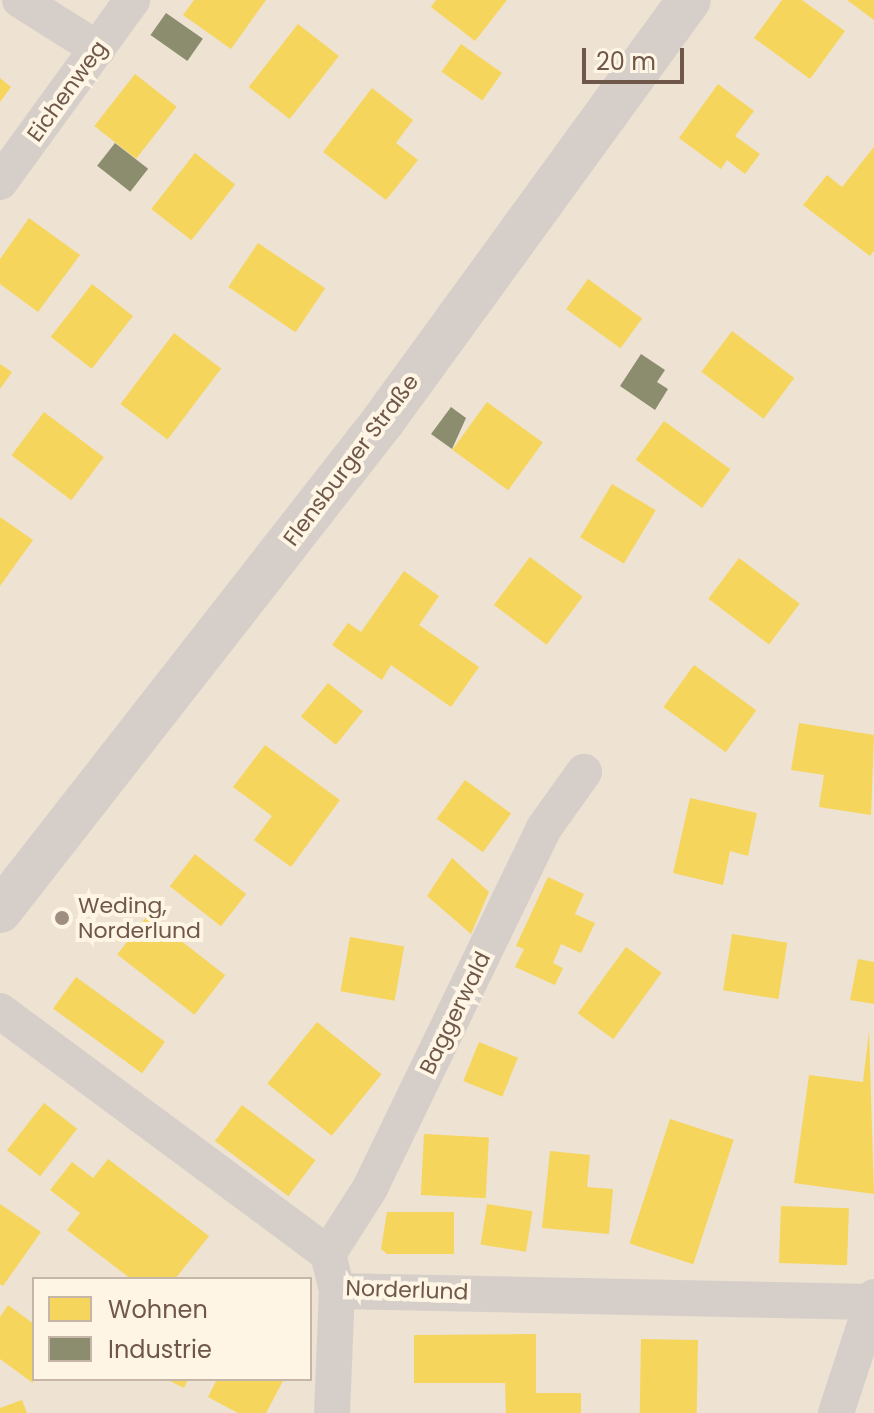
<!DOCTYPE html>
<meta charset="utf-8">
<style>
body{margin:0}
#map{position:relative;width:874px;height:1413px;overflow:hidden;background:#f5efe5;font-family:Poppins,sans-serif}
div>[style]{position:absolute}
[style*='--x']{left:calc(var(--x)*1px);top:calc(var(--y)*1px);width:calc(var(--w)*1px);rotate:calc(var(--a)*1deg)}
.residential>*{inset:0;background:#eee2d2}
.homes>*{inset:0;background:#f6d55c;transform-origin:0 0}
.industry>*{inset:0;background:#8c8c6e;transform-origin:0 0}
.minor>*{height:36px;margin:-18px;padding:0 18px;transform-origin:18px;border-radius:18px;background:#d6cfc9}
.tertiary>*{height:44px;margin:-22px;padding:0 22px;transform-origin:22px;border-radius:22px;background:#d6cfc9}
.dots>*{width:22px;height:22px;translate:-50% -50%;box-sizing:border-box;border:4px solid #fef5e5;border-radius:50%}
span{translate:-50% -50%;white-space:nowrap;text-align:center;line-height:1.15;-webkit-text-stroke:8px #fef5e5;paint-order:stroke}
.street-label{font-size:22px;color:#6f5849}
.poi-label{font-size:22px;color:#6f5849}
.left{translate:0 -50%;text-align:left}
.legend{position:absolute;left:32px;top:1277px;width:280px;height:104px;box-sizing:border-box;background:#fef5e5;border:2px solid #c5b6a7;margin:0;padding:10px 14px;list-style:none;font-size:24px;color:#6f5849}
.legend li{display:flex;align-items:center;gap:16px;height:40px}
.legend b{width:40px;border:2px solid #c5b6a7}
.scale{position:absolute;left:582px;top:48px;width:102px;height:36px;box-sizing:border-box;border:4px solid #6f5849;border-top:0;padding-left:10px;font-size:24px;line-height:28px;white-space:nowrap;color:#6f5849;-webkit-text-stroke:6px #fef5e5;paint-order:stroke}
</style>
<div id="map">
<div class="residential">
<div style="clip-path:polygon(evenodd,0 0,874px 0,874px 1413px,0 1413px,0 0,34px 1279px,310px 1279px,310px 1379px,34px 1379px,34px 1279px)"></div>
</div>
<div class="homes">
<div style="clip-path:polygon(194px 0,266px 0,231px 49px,183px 15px)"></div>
<div style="clip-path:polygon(436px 0,507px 0,475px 41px,431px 7px)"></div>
<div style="clip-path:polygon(782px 0,802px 0,845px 31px,810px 79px,754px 38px)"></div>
<div style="clip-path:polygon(847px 0,874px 0,874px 20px)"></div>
<div style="left:298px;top:24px;width:52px;height:80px;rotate:38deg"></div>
<div style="left:461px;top:44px;width:50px;height:34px;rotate:35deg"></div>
<div style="left:135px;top:74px;width:53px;height:66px;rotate:38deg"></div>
<div style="clip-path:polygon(0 78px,11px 87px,0 102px)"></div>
<div style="clip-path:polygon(718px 84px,754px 111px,735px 136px,760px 154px,745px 174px,727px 160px,721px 169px,679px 138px)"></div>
<div style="clip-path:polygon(372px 88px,413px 120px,396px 143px,418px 160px,386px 200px,323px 152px)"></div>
<div style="clip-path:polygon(874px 147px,874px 251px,870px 256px,803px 205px,827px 175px,842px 187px)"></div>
<div style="left:195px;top:153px;width:51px;height:71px;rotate:38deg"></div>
<div style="clip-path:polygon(29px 218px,80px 255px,38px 312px,0 284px,0 259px)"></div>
<div style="left:258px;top:243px;width:81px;height:53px;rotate:34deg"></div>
<div style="left:588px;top:279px;width:67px;height:37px;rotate:36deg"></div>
<div style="left:92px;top:284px;width:52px;height:67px;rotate:38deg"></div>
<div style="left:732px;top:331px;width:78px;height:51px;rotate:37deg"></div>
<div style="left:174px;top:333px;width:59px;height:89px;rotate:37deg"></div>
<div style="clip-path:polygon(0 364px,12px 372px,0 389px)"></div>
<div style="left:487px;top:402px;width:69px;height:59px;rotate:36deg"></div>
<div style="left:44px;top:412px;width:75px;height:54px;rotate:37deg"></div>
<div style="left:664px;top:421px;width:82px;height:48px;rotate:36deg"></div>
<div style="left:612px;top:484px;width:51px;height:62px;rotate:31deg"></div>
<div style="clip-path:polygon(0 517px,33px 540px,0 586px)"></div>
<div style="left:530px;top:557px;width:66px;height:60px;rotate:37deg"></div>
<div style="left:739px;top:558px;width:76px;height:51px;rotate:37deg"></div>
<div style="clip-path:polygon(404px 571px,439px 596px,419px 625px,479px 667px,451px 707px,391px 665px,382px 680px,332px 645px,348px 623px,361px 632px)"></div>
<div style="left:694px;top:665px;width:77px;height:52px;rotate:36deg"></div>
<div style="left:328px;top:683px;width:45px;height:43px;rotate:39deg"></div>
<div style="clip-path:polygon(799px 723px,874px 735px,871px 815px,819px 807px,824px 775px,791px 770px)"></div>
<div style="clip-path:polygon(265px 745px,340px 800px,291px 867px,254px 840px,272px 816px,233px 787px)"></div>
<div style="left:465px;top:780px;width:57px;height:48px;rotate:36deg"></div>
<div style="clip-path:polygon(690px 798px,757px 813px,748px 856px,730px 851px,723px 885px,673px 873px)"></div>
<div style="left:195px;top:854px;width:65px;height:41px;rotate:38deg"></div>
<div style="clip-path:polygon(452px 858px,489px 892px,471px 934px,427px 896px)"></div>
<div style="clip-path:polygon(548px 877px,584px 894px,575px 914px,595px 923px,581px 953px,561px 944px,553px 963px,563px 968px,555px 985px,515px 967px,524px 949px,516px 946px)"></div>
<div style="left:148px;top:915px;width:98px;height:50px;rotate:38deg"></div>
<div style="left:732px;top:934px;width:56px;height:57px;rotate:9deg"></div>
<div style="left:350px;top:937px;width:55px;height:55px;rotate:10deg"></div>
<div style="left:626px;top:947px;width:44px;height:82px;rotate:36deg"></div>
<div style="clip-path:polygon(858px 959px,874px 962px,874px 1004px,850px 1000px)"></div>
<div style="left:76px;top:977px;width:110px;height:39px;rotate:36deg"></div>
<div style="left:317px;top:1022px;width:83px;height:79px;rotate:39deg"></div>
<div style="clip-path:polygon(869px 1031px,874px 1194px,794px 1183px,809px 1075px,863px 1082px)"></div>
<div style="left:479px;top:1042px;width:42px;height:42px;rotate:22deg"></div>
<div style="left:44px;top:1103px;width:42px;height:60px;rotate:38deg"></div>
<div style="left:242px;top:1105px;width:92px;height:45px;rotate:37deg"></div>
<div style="left:670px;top:1119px;width:67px;height:131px;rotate:18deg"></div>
<div style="left:424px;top:1134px;width:65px;height:61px;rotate:3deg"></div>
<div style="clip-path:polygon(550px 1151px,590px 1155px,587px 1187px,613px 1189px,609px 1234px,542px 1228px)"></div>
<div style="clip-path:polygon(108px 1159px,209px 1236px,175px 1279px,131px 1279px,67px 1230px,80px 1213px,50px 1190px,72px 1162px,93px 1178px)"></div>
<div style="clip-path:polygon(0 1204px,41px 1232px,3px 1286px,0 1284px)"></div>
<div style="left:487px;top:1204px;width:46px;height:41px;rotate:9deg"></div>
<div style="left:781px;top:1206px;width:68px;height:57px;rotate:2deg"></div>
<div style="clip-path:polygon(387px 1212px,454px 1212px,454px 1254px,387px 1254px,381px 1249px)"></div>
<div style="clip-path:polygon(8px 1305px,34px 1324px,33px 1383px,0 1359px,0 1317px)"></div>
<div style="clip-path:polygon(536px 1334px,536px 1393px,581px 1393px,581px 1413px,506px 1413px,505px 1383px,414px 1383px,414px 1335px)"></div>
<div style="left:641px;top:1339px;width:57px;height:74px;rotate:1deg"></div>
<div style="clip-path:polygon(166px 1379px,188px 1379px,184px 1388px)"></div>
<div style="clip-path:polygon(217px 1379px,284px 1379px,266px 1413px,238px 1413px,208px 1397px)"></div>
<div style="clip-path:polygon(22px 1400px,27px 1413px,0 1413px,0 1408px)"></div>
</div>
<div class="industry">
<div style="left:166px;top:13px;width:45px;height:27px;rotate:35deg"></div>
<div style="left:115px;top:143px;width:42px;height:29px;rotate:38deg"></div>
<div style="clip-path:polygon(641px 354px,665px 370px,657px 382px,668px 389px,655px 410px,620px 386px)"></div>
<div style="clip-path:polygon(451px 407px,466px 418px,452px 449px,431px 434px)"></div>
</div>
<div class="minor">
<div style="--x:20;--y:0;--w:92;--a:32.1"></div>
<div style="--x:0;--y:182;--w:225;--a:-54"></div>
<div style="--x:0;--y:1011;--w:408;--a:36.5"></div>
<div style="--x:328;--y:1254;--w:38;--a:76"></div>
<div style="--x:337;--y:1291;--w:535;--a:1.18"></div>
<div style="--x:328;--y:1254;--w:78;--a:-57.5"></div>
<div style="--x:370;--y:1188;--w:400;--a:-64.2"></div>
<div style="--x:544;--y:828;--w:69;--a:-54.5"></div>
<div style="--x:332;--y:1413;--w:122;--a:-87.7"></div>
<div style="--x:836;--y:1413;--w:122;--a:-71.9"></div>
</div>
<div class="tertiary">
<div style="--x:0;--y:911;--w:622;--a:-51.99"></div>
<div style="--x:383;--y:421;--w:520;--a:-53.99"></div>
</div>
<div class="dots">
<div style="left:62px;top:918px;background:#9e8d80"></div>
</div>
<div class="street-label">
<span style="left:67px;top:91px;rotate:-54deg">Eichenweg</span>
<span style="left:351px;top:460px;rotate:-53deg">Flensburger Straße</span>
<span style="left:455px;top:1013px;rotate:-64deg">Baggerwald</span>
<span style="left:407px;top:1290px;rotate:2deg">Norderlund</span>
</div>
<div class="poi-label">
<span class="left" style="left:78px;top:918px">Weding,<br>Norderlund</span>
</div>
<ul class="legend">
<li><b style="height:22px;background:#f6d55c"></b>Wohnen</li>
<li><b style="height:22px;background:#8c8c6e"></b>Industrie</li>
</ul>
<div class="scale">20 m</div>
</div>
